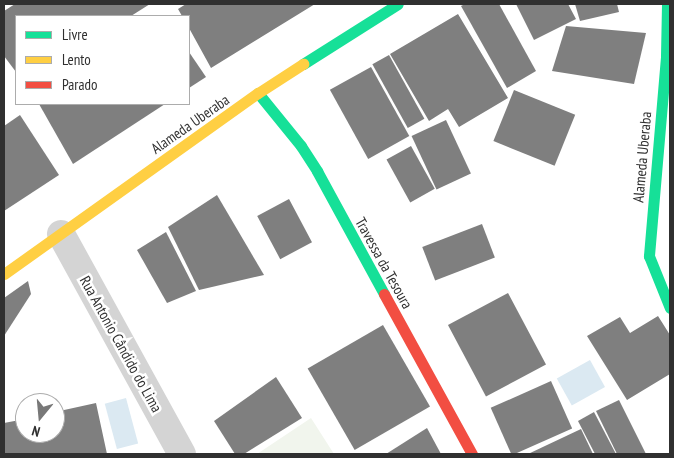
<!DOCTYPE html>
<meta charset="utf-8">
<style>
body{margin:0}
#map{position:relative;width:674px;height:458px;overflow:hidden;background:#fff;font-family:"PT Sans Narrow",sans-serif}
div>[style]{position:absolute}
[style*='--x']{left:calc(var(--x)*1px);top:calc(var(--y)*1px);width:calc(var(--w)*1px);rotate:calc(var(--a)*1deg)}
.green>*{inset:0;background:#f1f5ed}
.water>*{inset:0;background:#dbe9f2;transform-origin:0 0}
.building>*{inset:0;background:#7f7f7f;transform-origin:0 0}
.street>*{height:28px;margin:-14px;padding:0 14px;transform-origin:14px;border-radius:14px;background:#d4d4d4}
.fast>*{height:11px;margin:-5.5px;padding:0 5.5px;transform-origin:5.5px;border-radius:5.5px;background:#16e098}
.slow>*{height:11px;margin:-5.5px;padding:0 5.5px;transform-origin:5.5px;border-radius:5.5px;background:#ffcf43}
.jam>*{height:11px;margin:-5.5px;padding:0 5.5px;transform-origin:5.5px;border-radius:5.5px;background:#f24e42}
span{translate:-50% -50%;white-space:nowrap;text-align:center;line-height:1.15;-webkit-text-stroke:5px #fff;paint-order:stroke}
.street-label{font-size:15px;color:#303030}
.frame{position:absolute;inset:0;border:5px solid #303030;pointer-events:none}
.legend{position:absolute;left:15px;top:15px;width:175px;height:90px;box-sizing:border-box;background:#fff;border:1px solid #acacac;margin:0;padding:6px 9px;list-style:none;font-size:15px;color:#303030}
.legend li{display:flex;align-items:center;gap:10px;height:25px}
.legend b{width:25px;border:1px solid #acacac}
.north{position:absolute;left:15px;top:393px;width:50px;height:50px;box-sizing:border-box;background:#fff;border:1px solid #acacac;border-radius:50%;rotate:197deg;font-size:14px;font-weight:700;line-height:20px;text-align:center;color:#303030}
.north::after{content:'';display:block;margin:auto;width:18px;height:22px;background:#787878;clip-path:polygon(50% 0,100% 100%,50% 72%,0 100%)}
</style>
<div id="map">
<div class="green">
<div style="clip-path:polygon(311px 418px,334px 454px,257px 454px)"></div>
</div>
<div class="water">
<div style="left:590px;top:360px;width:31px;height:38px;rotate:61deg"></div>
<div style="left:126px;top:398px;width:47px;height:22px;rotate:75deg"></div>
</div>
<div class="building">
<div style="clip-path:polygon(15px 4px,150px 4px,131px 16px,16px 16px,16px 72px,4px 56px,4px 11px)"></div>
<div style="clip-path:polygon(186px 4px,315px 4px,211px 68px,189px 28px,189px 16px,182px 16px,178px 9px)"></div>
<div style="clip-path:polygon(465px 4px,499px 4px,536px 71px,507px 88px,461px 6px)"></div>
<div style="clip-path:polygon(516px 4px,568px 4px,576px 19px,534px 40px)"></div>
<div style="clip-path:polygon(575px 4px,617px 4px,619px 12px,580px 21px)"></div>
<div style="clip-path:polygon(458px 14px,508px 98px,459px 127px,448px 109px,429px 121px,390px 54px)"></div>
<div style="clip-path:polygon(566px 26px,646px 33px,634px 84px,552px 71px)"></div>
<div style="clip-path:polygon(189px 52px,206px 77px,189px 88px)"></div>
<div style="left:389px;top:55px;width:73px;height:19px;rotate:61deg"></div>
<div style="left:371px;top:67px;width:79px;height:47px;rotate:61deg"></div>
<div style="left:514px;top:90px;width:66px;height:55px;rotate:22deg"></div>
<div style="clip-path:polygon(39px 104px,165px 104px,73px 164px)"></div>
<div style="clip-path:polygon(20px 115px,59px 175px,4px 211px,4px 126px)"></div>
<div style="left:446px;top:120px;width:59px;height:38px;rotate:65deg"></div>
<div style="left:411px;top:146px;width:49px;height:28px;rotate:61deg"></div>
<div style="clip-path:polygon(217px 195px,264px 275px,199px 290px,168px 227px)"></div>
<div style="left:289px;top:199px;width:49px;height:36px;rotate:62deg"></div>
<div style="left:482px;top:224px;width:36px;height:64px;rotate:69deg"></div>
<div style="clip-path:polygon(166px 232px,196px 291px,167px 303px,137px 250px)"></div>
<div style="clip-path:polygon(28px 281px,31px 294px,4px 336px,4px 298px)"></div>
<div style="left:508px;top:293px;width:81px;height:68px;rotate:62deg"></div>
<div style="clip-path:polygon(658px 316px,670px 335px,670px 374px,627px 400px,587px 336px,620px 317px,630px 333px)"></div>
<div style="left:383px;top:325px;width:94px;height:87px;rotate:60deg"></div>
<div style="clip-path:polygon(276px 377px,302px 418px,244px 454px,235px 454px,214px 421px)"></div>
<div style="left:551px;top:381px;width:52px;height:66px;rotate:66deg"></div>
<div style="clip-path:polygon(619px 400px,646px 454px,617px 454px,596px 411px)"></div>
<div style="clip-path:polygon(96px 403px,107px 454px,4px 454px,4px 423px,25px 419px,25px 433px,55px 433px,55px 412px)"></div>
<div style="clip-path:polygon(594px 412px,616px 454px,595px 454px,578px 421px)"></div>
<div style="clip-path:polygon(427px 428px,441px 454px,386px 454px)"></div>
<div style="clip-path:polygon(581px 429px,593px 454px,528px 454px)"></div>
</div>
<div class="street">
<div style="--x:61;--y:234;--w:251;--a:61.2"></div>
</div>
<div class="fast">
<div style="--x:667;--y:4;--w:53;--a:91.1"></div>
<div style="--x:666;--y:57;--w:200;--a:94.9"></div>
<div style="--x:649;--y:256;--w:56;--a:68"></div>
<div style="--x:303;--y:64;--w:112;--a:-32.3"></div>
<div style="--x:258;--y:93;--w:68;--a:50.9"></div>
<div style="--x:301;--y:146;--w:30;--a:57"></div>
<div style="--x:317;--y:171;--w:140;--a:61.4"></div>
</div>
<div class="slow">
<div style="--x:4;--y:274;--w:312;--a:-35.5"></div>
<div style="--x:258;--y:93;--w:54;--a:-32.8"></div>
</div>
<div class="jam">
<div style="--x:384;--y:294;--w:183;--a:61.2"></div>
</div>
<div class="street-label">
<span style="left:190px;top:124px;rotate:-35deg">Alameda Uberaba</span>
<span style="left:642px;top:157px;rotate:-85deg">Alameda Uberaba</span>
<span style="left:384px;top:263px;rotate:61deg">Travessa da Tesoura</span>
<span style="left:121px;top:344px;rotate:61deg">Rua Antonio Cândido do Lima</span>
</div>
<div class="frame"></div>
<ul class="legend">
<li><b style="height:6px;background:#16e098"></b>Livre</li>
<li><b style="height:6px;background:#ffcf43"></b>Lento</li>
<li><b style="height:6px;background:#f24e42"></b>Parado</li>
</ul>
<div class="north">N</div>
</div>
